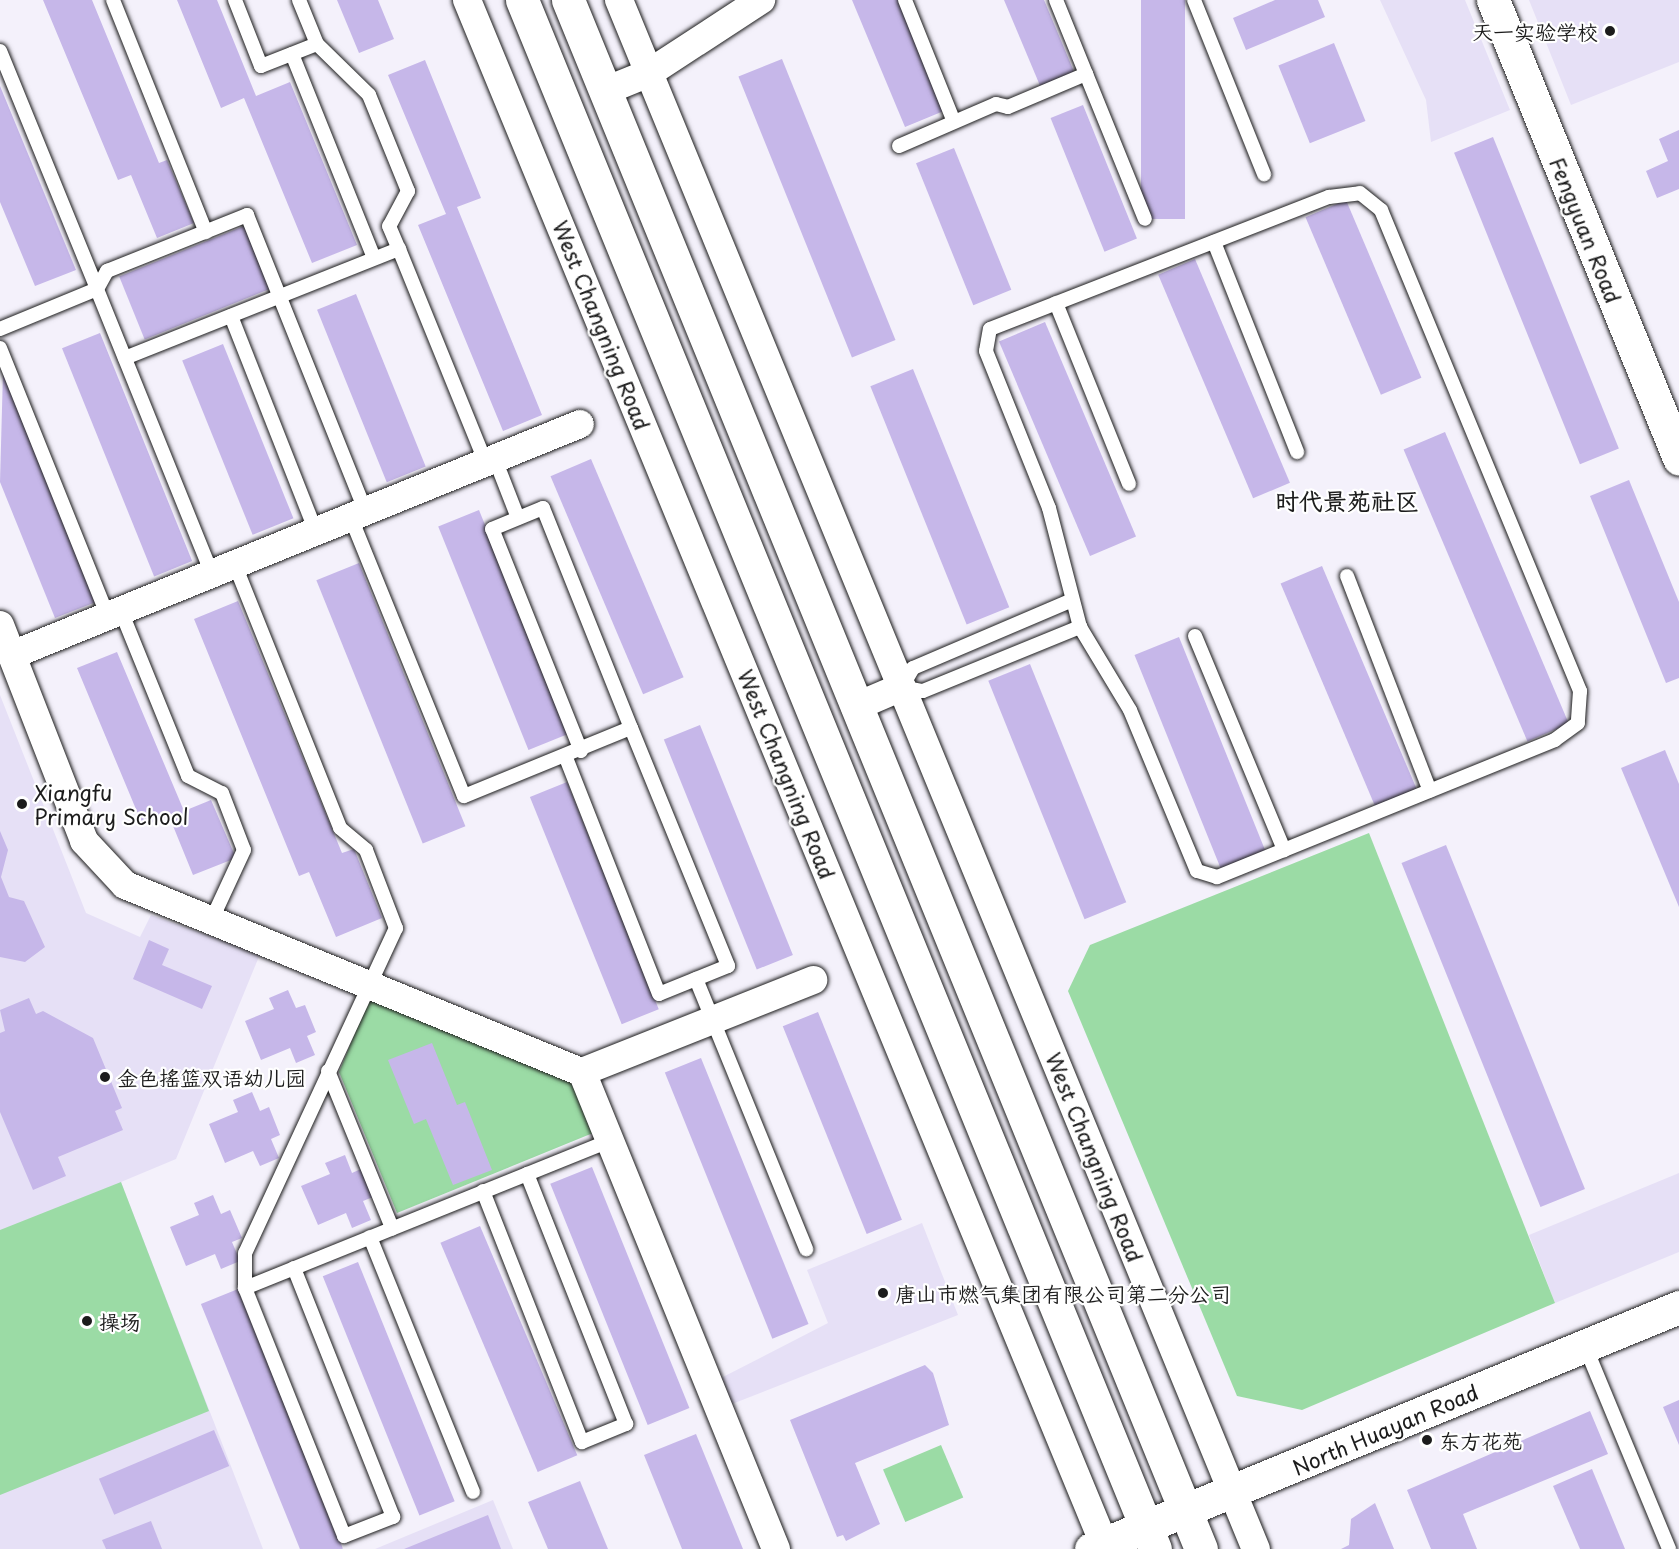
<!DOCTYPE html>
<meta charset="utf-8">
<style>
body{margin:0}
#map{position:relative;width:1679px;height:1549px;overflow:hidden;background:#f4f1fb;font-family:"Playpen Sans","LXGW WenKai TC",sans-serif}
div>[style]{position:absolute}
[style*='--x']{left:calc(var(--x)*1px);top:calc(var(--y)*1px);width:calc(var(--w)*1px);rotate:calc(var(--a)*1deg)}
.built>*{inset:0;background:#e6e0f6}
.green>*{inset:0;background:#9bdba5;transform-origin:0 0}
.building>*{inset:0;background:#c6b7e9;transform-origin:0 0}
.roads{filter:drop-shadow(0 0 2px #1c1c1c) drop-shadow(0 0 2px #1c1c1c)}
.lane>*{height:14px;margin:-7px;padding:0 7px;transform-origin:7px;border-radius:7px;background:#fff}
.street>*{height:28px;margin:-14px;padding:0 14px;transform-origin:14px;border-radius:14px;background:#fff}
.secondary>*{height:33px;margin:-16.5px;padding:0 16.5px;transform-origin:16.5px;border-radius:16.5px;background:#fff}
.primary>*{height:33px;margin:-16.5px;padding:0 16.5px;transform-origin:16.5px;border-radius:16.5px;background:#fff}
.dots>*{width:16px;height:16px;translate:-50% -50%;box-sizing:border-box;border:3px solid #fff;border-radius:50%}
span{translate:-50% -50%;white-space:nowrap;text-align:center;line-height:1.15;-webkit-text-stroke:4.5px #fff;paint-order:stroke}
.poi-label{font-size:21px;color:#1c1c1c}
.right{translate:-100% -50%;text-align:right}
.left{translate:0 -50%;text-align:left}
.street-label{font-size:21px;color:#1c1c1c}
.quarter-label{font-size:24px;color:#1c1c1c;font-weight:700}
</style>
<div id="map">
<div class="built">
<div style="clip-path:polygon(1380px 0,1465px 0,1510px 110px,1431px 142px,1426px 100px)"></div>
<div style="clip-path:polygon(1529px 0,1679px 0,1679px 62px,1571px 105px)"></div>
<div style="clip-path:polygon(0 695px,86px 913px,140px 937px,151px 915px,260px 954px,176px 1159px,121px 1182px,263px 1549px,0 1549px)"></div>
<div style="clip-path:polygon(1679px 1173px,1679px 1252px,1555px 1303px,1529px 1235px)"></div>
<div style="clip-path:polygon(922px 1223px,958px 1315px,732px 1404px,721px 1378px,828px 1323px,807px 1270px)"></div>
<div style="clip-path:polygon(493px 1500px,513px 1549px,375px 1549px)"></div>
</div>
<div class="green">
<div style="clip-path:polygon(1369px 833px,1555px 1303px,1302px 1410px,1237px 1396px,1068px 991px,1090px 945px)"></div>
<div style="clip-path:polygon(371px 994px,569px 1076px,593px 1133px,397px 1213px,339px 1072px)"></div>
<div style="clip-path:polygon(121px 1182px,209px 1411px,0 1495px,0 1230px)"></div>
<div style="left:941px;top:1445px;width:57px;height:63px;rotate:67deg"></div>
</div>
<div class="building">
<div style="clip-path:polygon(43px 0,92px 0,159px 163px,167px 160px,194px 223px,157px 238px,131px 175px,118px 180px)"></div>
<div style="clip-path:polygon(177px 0,217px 0,256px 96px,290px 82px,357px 245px,312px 263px,244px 98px,221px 108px)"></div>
<div style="clip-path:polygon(337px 0,378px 0,394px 39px,359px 53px)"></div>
<div style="clip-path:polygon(852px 0,907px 0,951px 108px,905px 127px)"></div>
<div style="clip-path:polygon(1004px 0,1044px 0,1075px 74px,1041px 88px)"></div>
<div style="left:1141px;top:0;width:44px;height:219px"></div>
<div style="clip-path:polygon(1275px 0,1318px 0,1325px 17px,1246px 50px,1233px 18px)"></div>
<div style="left:1334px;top:43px;width:84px;height:60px;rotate:68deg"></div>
<div style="left:782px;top:59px;width:303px;height:47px;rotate:68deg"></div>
<div style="clip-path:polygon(425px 60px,481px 198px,457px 207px,542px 415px,503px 431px,418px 225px,446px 214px,388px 75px)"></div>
<div style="clip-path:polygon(0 86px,76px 270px,35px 286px,0 202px)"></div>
<div style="left:1083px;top:105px;width:144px;height:35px;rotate:68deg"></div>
<div style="clip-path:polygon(1679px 130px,1679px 189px,1657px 198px,1646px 171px,1668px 161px,1659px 139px)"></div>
<div style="left:1493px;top:137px;width:336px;height:42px;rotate:68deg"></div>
<div style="left:954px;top:148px;width:153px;height:41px;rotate:68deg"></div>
<div style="left:1346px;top:200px;width:193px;height:44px;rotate:67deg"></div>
<div style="left:249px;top:224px;width:68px;height:140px;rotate:68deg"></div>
<div style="left:1195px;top:259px;width:243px;height:40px;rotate:67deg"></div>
<div style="left:356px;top:294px;width:186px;height:42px;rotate:68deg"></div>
<div style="left:1045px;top:322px;width:233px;height:50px;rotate:67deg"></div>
<div style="left:100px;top:333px;width:246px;height:41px;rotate:68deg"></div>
<div style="left:223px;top:344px;width:188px;height:44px;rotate:68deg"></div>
<div style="left:913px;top:369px;width:257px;height:46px;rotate:68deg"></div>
<div style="clip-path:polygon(3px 372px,96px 602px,55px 618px,0 482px)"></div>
<div style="left:1445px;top:432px;width:317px;height:45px;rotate:67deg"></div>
<div style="left:591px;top:459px;width:237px;height:44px;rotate:67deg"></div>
<div style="clip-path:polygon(1629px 480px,1679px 602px,1679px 678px,1666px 683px,1590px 496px)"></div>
<div style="left:479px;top:510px;width:241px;height:44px;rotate:68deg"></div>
<div style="left:359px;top:563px;width:284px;height:46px;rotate:68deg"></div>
<div style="left:1322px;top:566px;width:243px;height:45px;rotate:67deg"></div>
<div style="clip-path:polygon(238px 601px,342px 853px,354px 849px,382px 918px,336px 937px,309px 872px,299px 876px,194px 619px)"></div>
<div style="left:1179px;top:637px;width:231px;height:48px;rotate:68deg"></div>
<div style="clip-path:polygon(117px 652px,184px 811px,211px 800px,236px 858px,193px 875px,169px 816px,143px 826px,77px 668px)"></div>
<div style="left:1030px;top:664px;width:257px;height:45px;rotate:68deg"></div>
<div style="left:700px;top:725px;width:248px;height:39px;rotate:68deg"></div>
<div style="clip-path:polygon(1665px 750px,1679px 784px,1679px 907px,1621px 768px)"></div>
<div style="left:567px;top:782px;width:245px;height:40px;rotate:68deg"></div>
<div style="clip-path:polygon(0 831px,8px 850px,1px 877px,9px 897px,24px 901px,45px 947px,25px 962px,0 957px)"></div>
<div style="left:1446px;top:845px;width:371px;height:48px;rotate:68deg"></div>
<div style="clip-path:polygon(149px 940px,169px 949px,162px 965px,212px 986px,202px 1009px,133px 979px)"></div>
<div style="clip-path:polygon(288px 990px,296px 1008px,305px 1005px,316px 1032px,307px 1036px,315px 1055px,296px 1063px,290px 1048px,261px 1060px,245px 1021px,274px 1009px,269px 998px)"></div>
<div style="clip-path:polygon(29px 998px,36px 1014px,43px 1011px,93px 1038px,122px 1108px,115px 1111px,123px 1130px,58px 1157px,66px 1176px,33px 1190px,0 1112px,0 1033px,5px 1031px,0 1010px)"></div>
<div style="left:818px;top:1012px;width:224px;height:38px;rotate:68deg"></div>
<div style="clip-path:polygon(432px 1043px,457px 1105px,465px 1102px,492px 1170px,453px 1185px,426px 1119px,414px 1124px,388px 1060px)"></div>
<div style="left:701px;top:1058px;width:287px;height:39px;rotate:68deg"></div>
<div style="clip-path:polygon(252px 1092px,260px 1111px,269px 1107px,280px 1135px,271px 1139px,279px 1158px,260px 1166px,253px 1151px,225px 1163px,209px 1124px,238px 1112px,233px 1100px)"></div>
<div style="clip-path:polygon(345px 1155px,352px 1173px,361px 1169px,373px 1197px,363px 1201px,371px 1220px,352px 1228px,346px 1213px,318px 1225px,301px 1186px,330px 1174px,325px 1163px)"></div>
<div style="left:592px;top:1167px;width:260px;height:45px;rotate:68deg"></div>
<div style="clip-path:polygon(213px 1195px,221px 1214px,230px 1210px,242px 1238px,232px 1242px,240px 1261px,221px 1269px,215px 1254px,186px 1266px,170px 1227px,199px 1215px,194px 1203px)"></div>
<div style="left:480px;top:1226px;width:249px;height:43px;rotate:67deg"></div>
<div style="left:358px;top:1262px;width:258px;height:38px;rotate:68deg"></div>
<div style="left:238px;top:1289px;width:280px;height:40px;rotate:68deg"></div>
<div style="clip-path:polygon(925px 1365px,933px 1373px,949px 1425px,855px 1463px,880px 1524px,846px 1541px,843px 1535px,837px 1537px,790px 1420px)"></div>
<div style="clip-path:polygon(1679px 1400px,1679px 1445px,1663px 1407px)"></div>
<div style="clip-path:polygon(1590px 1411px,1608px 1454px,1463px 1514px,1477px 1549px,1431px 1549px,1407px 1490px)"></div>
<div style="left:214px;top:1430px;width:39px;height:125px;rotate:67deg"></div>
<div style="clip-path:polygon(696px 1434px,743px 1549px,682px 1549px,644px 1455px)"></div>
<div style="clip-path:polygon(1592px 1469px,1625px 1549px,1580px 1549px,1553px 1486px)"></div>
<div style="clip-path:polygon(580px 1481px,608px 1549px,548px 1549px,528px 1502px)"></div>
<div style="clip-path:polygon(1375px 1503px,1394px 1549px,1341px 1549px,1349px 1545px,1351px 1519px)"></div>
<div style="clip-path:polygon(488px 1515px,501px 1549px,404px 1549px)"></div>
<div style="clip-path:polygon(151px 1521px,162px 1549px,106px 1549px,102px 1540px)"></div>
</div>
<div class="roads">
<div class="lane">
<div style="--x:113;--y:0;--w:250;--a:68.2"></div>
<div style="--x:235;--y:0;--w:71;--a:68.5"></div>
<div style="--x:261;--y:66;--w:60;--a:-21.4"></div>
<div style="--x:299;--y:0;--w:48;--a:67.8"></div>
<div style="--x:317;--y:44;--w:73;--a:44.4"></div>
<div style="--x:369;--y:95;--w:104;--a:67.9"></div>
<div style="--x:408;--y:191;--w:40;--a:118"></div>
<div style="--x:389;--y:226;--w:25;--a:67"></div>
<div style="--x:905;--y:0;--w:131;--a:68.1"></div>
<div style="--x:1056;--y:0;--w:236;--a:67.9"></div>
<div style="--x:1194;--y:0;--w:188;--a:68.1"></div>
<div style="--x:0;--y:51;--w:257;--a:67.8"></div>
<div style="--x:97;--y:289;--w:105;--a:157.6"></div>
<div style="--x:292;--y:54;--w:220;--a:68.1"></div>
<div style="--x:899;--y:146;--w:106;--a:-23.4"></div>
<div style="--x:996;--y:104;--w:12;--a:14"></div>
<div style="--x:1008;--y:107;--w:85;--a:-22.9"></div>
<div style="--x:1360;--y:193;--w:27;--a:39"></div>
<div style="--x:1381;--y:210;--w:521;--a:67.52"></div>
<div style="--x:1580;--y:691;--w:32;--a:94"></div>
<div style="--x:1578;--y:723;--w:29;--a:144"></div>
<div style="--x:1555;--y:740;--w:365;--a:157.9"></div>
<div style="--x:1217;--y:877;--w:21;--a:-163"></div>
<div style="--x:1197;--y:871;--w:174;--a:-112.6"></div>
<div style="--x:1130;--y:710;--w:97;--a:-121.1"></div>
<div style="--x:1080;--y:627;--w:123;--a:-104.6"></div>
<div style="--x:1049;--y:508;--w:169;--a:-111.9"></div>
<div style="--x:986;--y:351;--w:22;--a:-80"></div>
<div style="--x:990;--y:329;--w:364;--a:-21.3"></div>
<div style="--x:1329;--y:197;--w:31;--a:-7"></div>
<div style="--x:1214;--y:242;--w:226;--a:68.4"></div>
<div style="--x:1056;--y:303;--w:195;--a:68"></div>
<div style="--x:231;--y:316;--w:232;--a:68.5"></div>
<div style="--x:0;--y:348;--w:289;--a:68.1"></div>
<div style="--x:125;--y:358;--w:295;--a:-21.7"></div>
<div style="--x:399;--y:249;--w:231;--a:67.9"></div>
<div style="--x:495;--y:459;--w:63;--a:68.7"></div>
<div style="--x:351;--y:518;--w:300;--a:67.9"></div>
<div style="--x:464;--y:796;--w:180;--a:-22.2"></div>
<div style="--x:631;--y:728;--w:257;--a:67.8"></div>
<div style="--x:728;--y:966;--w:74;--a:157.9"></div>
<div style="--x:659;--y:994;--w:254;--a:-111.5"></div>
<div style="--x:235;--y:565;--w:283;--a:68.2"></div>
<div style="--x:340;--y:828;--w:34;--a:40"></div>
<div style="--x:366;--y:850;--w:84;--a:69"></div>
<div style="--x:396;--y:928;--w:358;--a:114.9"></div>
<div style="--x:245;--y:1253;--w:35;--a:90"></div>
<div style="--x:245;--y:1288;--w:267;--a:68.2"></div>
<div style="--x:344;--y:1536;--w:53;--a:-21.2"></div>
<div style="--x:393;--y:1517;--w:268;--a:-111.7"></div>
<div style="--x:212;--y:574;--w:307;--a:-112"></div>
<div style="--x:97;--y:289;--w:21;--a:-61"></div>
<div style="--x:107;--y:271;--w:151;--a:-21.8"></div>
<div style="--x:247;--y:215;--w:320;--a:68.2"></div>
<div style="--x:1347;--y:576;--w:230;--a:68.9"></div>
<div style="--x:1070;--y:601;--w:171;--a:156.9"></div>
<div style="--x:913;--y:668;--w:22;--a:120"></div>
<div style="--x:902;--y:687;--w:21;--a:11"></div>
<div style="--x:923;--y:691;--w:170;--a:-22.2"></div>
<div style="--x:121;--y:611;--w:178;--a:67.9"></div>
<div style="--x:188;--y:776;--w:38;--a:27"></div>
<div style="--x:222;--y:793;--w:61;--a:68.9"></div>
<div style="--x:244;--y:850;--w:76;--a:114.9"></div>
<div style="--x:1195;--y:636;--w:232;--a:67.4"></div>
<div style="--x:581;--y:751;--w:239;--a:-111.8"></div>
<div style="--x:492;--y:529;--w:55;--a:-22.4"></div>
<div style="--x:543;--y:508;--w:237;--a:68.2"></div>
<div style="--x:696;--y:979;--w:292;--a:67.8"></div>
<div style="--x:328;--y:1071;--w:170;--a:67.8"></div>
<div style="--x:483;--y:1191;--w:270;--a:68.5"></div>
<div style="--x:582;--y:1442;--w:48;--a:-22.2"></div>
<div style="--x:626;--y:1424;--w:269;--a:-111.6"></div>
<div style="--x:370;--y:1237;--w:275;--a:68"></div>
<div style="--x:245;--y:1288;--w:395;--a:-22"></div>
<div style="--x:1585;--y:1346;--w:220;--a:67.5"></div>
</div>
<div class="street">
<div style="--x:467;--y:0;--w:1676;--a:67.58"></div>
<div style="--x:619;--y:0;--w:1675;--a:67.65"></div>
<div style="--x:605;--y:91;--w:48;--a:-22.2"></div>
<div style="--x:649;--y:73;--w:134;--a:-33.1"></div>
<div style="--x:0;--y:625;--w:232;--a:68.7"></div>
<div style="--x:84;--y:841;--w:60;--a:47"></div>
<div style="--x:125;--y:885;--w:494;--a:22.3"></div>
<div style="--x:582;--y:1072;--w:249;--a:-21.7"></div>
<div style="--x:12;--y:655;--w:613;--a:-22.13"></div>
<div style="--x:855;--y:707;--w:51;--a:-23.1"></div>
<div style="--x:582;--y:1072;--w:515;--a:67.87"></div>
</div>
<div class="secondary">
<div style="--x:1493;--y:0;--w:495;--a:67.9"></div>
<div style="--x:1091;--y:1549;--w:636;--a:-22.37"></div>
</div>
<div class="primary">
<div style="--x:522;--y:0;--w:1673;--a:67.77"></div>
<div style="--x:568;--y:0;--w:1673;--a:67.77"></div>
</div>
</div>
<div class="dots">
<div style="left:1610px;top:31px;background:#1c1c1c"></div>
<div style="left:22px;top:804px;background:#1c1c1c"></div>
<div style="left:105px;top:1077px;background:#1c1c1c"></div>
<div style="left:883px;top:1293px;background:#1c1c1c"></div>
<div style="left:87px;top:1321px;background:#1c1c1c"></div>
<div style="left:1427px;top:1440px;background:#1c1c1c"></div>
</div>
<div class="poi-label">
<span class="right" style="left:1598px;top:31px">天一实验学校</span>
<span class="left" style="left:34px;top:804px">Xiangfu<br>Primary School</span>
<span class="left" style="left:117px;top:1077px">金色摇篮双语幼儿园</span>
<span class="left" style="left:895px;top:1293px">唐山市燃气集团有限公司第二分公司</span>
<span class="left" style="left:99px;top:1321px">操场</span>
<span class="left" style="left:1439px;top:1440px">东方花苑</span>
</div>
<div class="street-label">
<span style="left:1586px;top:230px;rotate:68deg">Fengyuan Road</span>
<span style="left:602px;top:325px;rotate:68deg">West Changning Road</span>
<span style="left:787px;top:774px;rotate:68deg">West Changning Road</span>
<span style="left:1095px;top:1157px;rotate:68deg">West Changning Road</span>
<span style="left:1385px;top:1429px;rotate:-23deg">North Huayan Road</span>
</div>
<div class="quarter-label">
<span style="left:1347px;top:501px">时代景苑社区</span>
</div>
</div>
